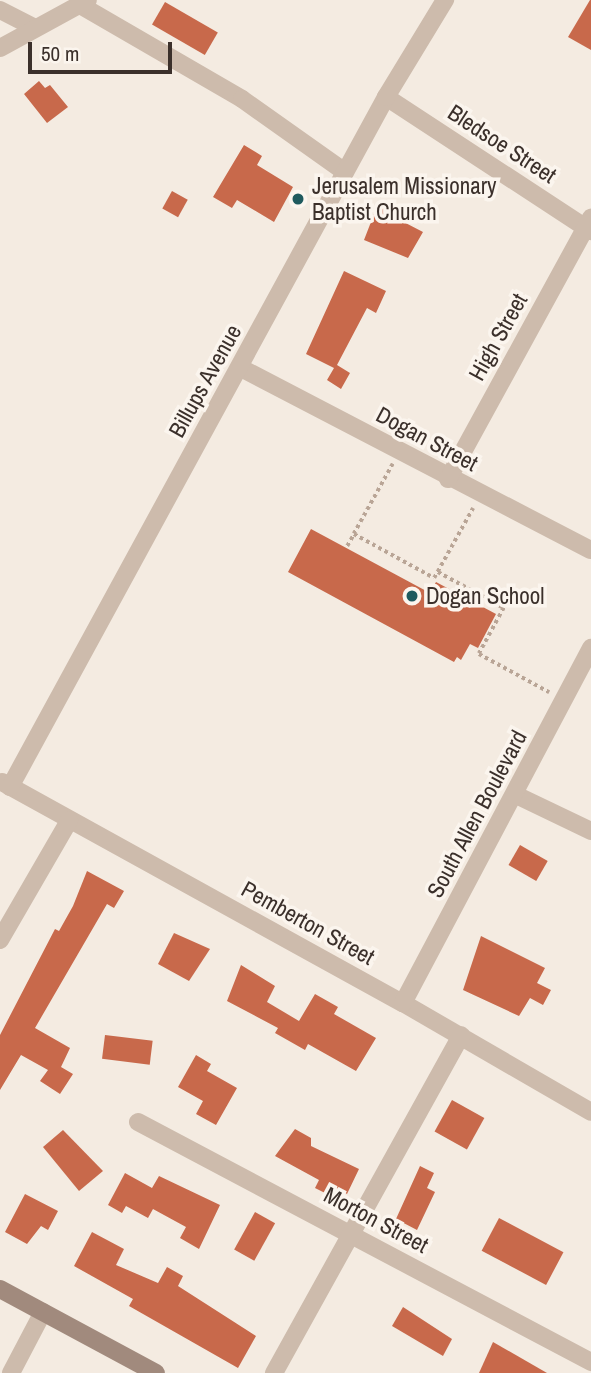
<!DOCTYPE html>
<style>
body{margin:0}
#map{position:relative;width:591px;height:1373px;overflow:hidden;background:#f4ebe1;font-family:"Archivo Narrow",sans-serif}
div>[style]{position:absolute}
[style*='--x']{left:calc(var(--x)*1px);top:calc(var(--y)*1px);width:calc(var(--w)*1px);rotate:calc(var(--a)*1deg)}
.building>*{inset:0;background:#c8694b;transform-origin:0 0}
.path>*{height:3.5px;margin-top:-1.75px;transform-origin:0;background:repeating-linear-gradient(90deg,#b9a596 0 3.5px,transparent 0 7px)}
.street>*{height:18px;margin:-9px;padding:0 9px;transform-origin:9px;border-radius:9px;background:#cdbbac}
.secondary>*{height:18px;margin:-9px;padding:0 9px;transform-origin:9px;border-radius:9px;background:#a18a7d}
.dots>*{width:19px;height:19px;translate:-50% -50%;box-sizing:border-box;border:4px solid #fbf5ee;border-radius:50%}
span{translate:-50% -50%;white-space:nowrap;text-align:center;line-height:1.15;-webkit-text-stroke:7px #fbf5ee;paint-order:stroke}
.street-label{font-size:23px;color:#3b302b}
.poi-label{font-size:23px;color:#3b302b}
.left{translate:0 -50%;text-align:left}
.scale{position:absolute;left:28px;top:42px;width:144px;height:32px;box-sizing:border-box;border:4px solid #3b302b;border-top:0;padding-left:9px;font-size:21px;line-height:24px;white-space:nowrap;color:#3b302b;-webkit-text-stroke:5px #fbf5ee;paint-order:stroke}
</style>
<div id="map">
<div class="building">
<div style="clip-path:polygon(590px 0,591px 0,591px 50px,568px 37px)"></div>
<div style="left:165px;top:2px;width:61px;height:26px;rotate:30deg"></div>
<div style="clip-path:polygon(39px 81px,45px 88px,50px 85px,68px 107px,47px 123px,24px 94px)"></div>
<div style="clip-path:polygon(244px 145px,262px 156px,257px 165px,293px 187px,274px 222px,237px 200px,232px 208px,213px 197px)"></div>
<div style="left:172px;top:191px;width:18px;height:20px;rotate:29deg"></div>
<div style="clip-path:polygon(384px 203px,398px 210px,394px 217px,423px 232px,408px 258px,364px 240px,376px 209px,380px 212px)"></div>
<div style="clip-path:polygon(344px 271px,386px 291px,376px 313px,367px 308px,337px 365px,350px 373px,341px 389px,327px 380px,334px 368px,306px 354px)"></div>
<div style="clip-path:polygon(311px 529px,430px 593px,436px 582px,496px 614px,478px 648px,470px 644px,461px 660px,457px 657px,454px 662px,288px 572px)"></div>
<div style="left:520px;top:845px;width:32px;height:23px;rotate:30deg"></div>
<div style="clip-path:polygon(87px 871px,124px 891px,114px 908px,107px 904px,35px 1028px,70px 1048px,61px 1067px,73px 1074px,60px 1094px,40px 1081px,48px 1070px,21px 1055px,0 1090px,0 1035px,55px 929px,59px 931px,73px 906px)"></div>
<div style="clip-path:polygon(174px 933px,210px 949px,189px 981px,158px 964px)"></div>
<div style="clip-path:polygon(481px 936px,545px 968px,537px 983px,551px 990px,543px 1005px,530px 998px,519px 1016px,463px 990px)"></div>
<div style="clip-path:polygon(241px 965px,275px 986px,267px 1002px,299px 1021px,315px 994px,338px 1007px,334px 1014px,376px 1038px,356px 1071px,308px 1044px,305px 1050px,275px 1033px,278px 1028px,227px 1001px)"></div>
<div style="left:105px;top:1035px;width:48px;height:24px;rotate:7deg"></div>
<div style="clip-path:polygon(196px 1055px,211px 1064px,207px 1071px,237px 1088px,216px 1125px,196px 1114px,203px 1101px,178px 1087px)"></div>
<div style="left:452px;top:1100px;width:37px;height:36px;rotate:29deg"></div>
<div style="clip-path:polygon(295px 1129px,311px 1138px,311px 1146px,359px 1169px,347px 1194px,339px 1189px,335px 1198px,315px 1188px,319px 1180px,275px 1156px)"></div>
<div style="clip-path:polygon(63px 1130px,103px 1171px,79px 1191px,43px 1147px)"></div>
<div style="clip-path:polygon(420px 1166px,434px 1173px,427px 1188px,435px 1192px,417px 1230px,396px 1219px)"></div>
<div style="clip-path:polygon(125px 1173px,152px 1188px,159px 1176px,220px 1205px,199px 1249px,180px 1238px,186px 1227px,153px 1209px,148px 1218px,126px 1206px,122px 1213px,108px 1205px)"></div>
<div style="clip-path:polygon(25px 1194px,58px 1211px,48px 1230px,41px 1226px,27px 1244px,5px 1232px)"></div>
<div style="left:255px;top:1212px;width:23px;height:43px;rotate:29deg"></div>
<div style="left:499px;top:1218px;width:73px;height:37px;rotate:28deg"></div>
<div style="clip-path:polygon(92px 1232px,124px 1249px,116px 1265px,158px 1283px,167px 1267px,183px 1276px,178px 1286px,256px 1336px,238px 1368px,129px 1306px,133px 1299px,74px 1266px)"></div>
<div style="clip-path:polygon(403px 1307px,452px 1339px,443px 1356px,392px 1326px)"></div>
<div style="clip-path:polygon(493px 1342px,547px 1373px,479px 1373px)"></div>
</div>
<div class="path">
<div style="--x:393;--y:464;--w:80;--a:119.1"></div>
<div style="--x:354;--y:534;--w:91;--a:28.8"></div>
<div style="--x:434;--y:578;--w:80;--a:-60.9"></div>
<div style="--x:347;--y:546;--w:14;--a:-60"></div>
<div style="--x:438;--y:572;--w:75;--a:28.6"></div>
<div style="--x:504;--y:608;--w:52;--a:118.5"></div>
<div style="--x:479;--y:654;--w:80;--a:28.5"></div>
</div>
<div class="street">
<div style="--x:80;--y:5;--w:187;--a:30.1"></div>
<div style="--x:242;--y:99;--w:126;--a:35.3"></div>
<div style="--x:0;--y:10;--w:39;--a:27"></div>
<div style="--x:0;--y:48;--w:100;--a:-28.6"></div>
<div style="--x:386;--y:97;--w:245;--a:33.2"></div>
<div style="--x:241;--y:368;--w:394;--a:27.5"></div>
<div style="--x:448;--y:479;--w:298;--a:-61.3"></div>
<div style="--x:2;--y:782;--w:458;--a:28.9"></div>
<div style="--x:403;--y:1003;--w:217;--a:30.1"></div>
<div style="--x:10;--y:787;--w:786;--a:-61.41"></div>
<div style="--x:386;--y:97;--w:114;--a:-58.7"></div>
<div style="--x:516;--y:795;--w:83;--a:25.6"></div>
<div style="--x:0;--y:940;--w:138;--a:-59.9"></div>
<div style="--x:403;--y:1003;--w:402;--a:-62.1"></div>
<div style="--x:138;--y:1122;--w:513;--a:27.91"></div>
<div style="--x:11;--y:1373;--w:69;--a:-62.3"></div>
<div style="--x:274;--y:1373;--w:386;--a:-61"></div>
</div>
<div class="secondary">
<div style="--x:0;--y:1289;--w:177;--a:28.3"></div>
</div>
<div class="dots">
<div style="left:298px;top:199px;background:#1f5a5e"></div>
<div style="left:412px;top:596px;background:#1f5a5e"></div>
</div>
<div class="street-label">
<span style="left:502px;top:144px;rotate:33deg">Bledsoe Street</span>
<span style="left:498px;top:337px;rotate:-61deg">High Street</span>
<span style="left:205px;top:381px;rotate:-61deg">Billups Avenue</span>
<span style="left:427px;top:439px;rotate:28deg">Dogan Street</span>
<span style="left:477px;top:814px;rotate:-62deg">South Allen Boulevard</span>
<span style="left:308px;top:923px;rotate:29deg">Pemberton Street</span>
<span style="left:376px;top:1220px;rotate:28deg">Morton Street</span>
</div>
<div class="poi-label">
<span class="left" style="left:312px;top:199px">Jerusalem Missionary<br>Baptist Church</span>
<span class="left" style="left:426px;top:596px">Dogan School</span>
</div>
<div class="scale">50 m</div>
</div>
